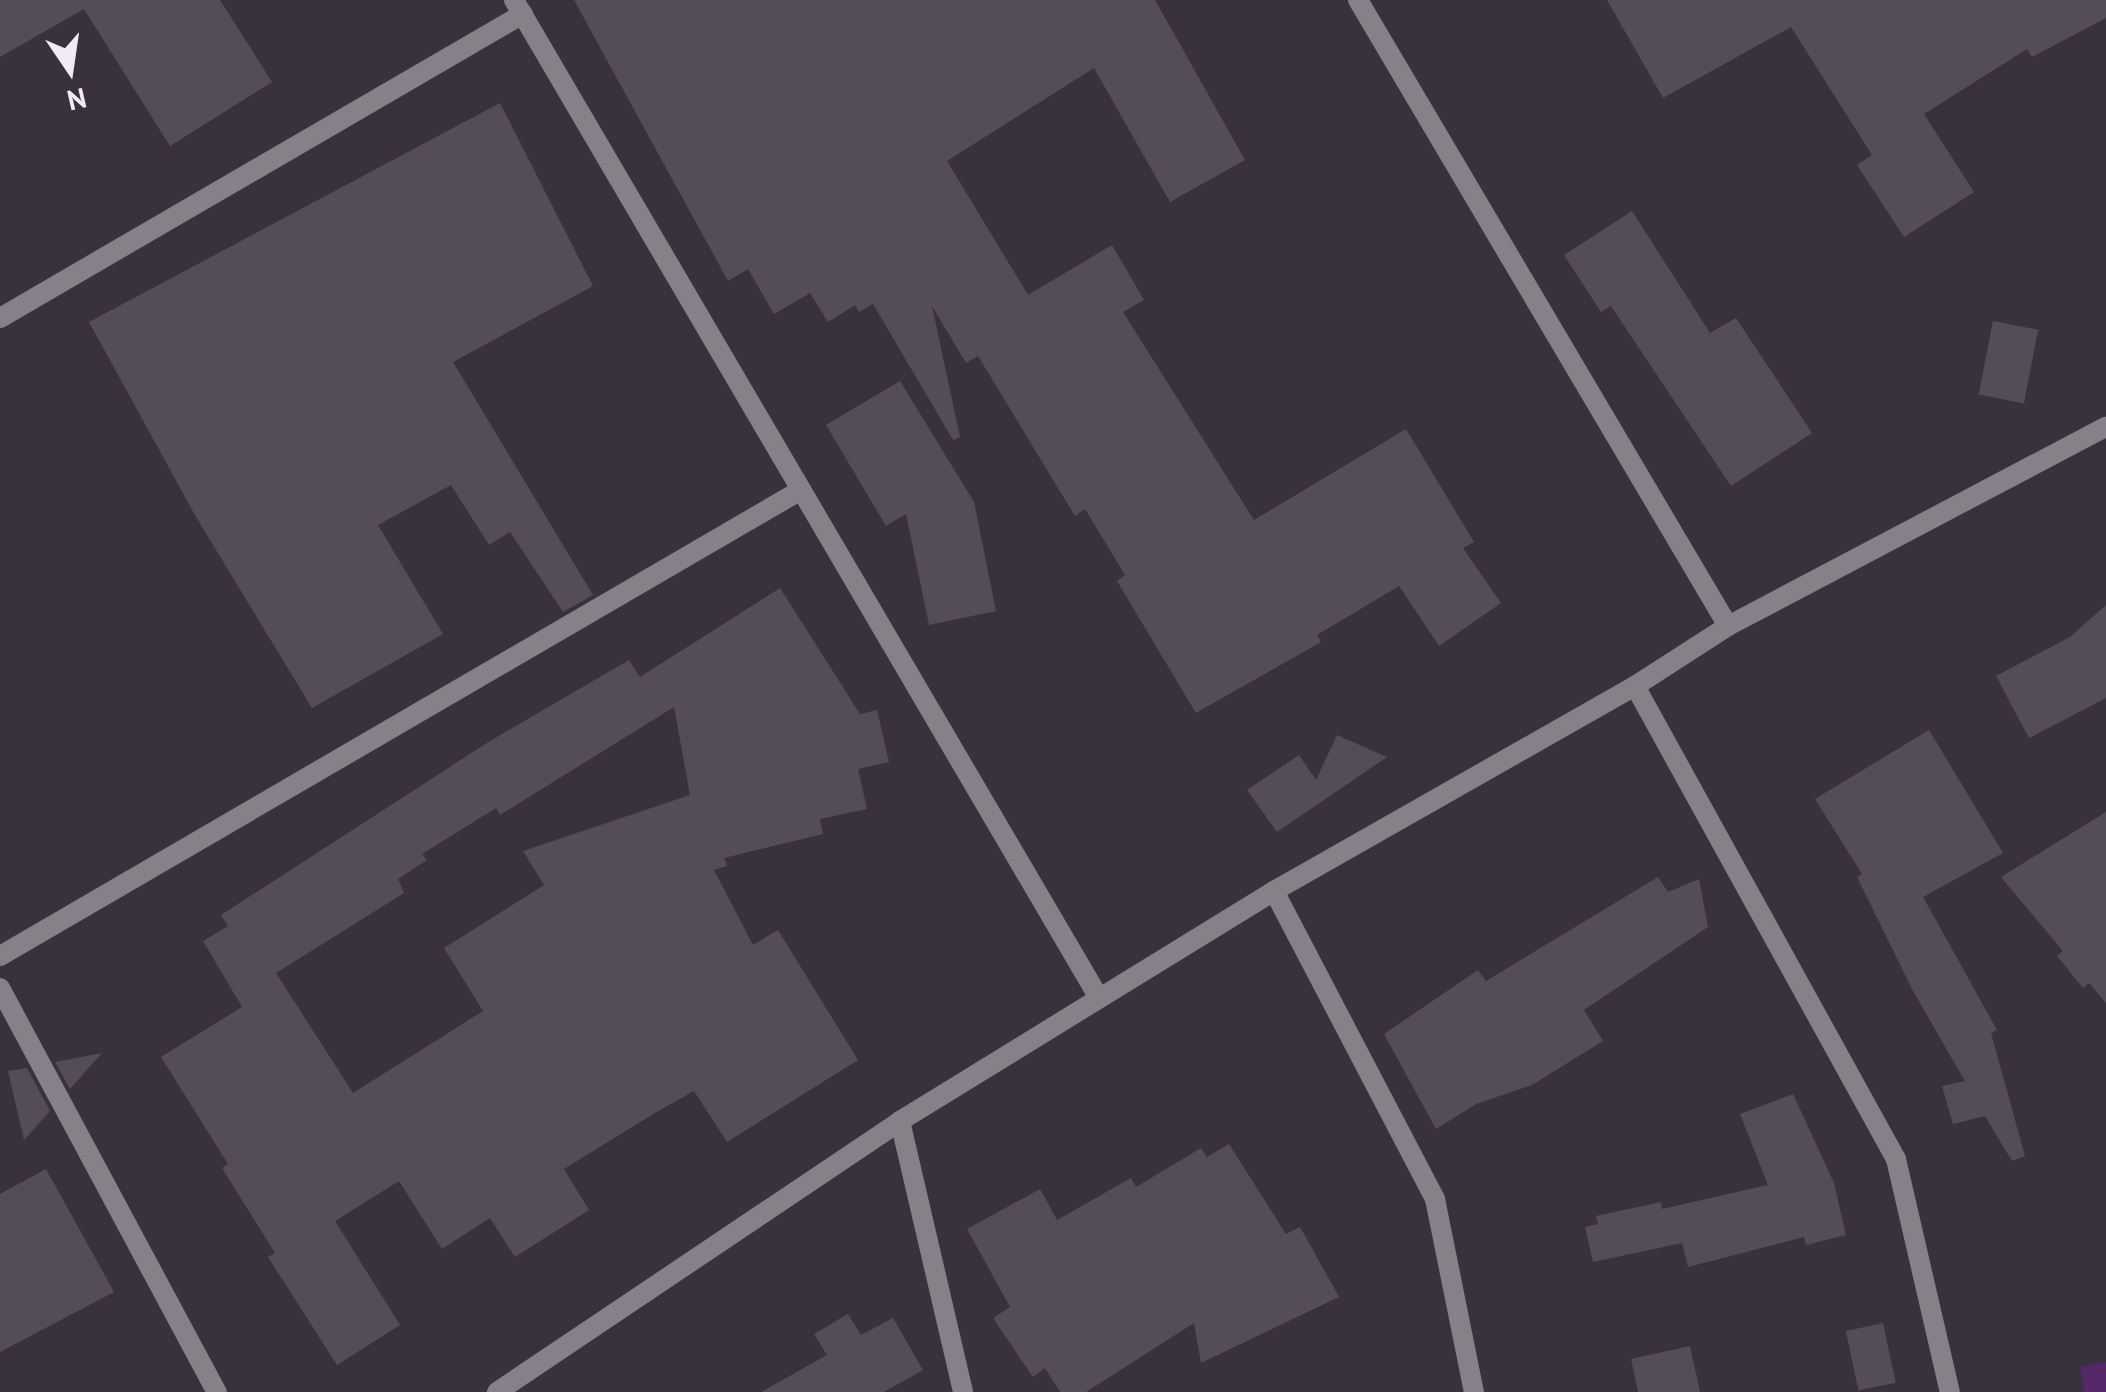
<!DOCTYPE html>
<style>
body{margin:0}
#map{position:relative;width:2106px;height:1392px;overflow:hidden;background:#3a313e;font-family:"PT Sans",sans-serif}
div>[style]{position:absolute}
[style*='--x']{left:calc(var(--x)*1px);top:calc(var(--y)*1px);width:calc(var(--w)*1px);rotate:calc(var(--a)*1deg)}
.green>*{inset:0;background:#55286a}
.building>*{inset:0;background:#554c5a;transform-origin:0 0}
.minor>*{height:20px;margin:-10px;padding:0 10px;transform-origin:10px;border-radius:10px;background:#868188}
span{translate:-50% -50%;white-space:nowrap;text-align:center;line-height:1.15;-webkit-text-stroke:9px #3a313e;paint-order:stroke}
.north{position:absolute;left:20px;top:20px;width:100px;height:100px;-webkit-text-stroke:8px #3a313e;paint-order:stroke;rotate:167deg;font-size:28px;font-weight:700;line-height:40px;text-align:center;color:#f1ebf4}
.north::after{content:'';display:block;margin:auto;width:35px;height:45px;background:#f1ebf4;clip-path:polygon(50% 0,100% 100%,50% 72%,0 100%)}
</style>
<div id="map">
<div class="green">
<div style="clip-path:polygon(2106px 1362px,2106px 1392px,2084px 1392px,2080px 1367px)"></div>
</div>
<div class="building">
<div style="clip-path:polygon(0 0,220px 0,272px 82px,170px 146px,84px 9px,0 57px)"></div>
<div style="clip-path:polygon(574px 0,1155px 0,1245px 160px,1170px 202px,1094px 68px,947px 161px,1028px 295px,1112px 245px,1144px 300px,1123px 312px,1254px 520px,1406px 429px,1474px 542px,1463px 548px,1501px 603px,1439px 646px,1399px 586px,1317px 635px,1321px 642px,1196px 713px,1117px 581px,1125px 575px,1085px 509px,1075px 516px,978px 356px,966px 363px,932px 306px,960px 437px,953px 440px,873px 304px,859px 312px,855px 305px,828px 322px,810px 293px,774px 314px,748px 269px,728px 281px)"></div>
<div style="clip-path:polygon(1607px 0,2106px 0,2106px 18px,2032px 57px,2027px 49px,1924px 114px,1974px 192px,1904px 237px,1857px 165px,1872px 155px,1791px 27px,1663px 98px)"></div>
<div style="clip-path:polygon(500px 103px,593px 286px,453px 362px,593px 595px,563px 612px,510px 532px,489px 545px,451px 485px,378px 525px,443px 634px,312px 708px,196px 517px,89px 322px)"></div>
<div style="clip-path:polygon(1632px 211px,1710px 333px,1736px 318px,1812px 433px,1731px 486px,1611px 306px,1601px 312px,1564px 255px)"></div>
<div style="left:1993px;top:321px;width:46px;height:75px;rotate:11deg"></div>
<div style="clip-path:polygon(900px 381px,974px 502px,996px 611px,929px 625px,906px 514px,886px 526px,826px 425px)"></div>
<div style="clip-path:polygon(evenodd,780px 588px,860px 714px,877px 710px,889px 762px,858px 769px,867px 809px,820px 819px,823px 834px,724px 858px,727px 866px,714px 870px,753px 945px,778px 930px,858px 1060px,727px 1142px,694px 1091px,655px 1113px,564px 1169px,589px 1210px,515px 1257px,490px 1218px,442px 1249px,399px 1181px,335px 1221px,400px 1325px,337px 1365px,268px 1257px,275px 1253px,222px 1168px,228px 1164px,161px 1057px,242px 1007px,203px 941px,228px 926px,221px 915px,490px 741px,629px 660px,640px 677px,780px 588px,674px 707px,690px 795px,523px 851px,544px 885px,444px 948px,483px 1011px,353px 1093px,276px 973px,404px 893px,398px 879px,427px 860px,422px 854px,496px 808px,500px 815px,674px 707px)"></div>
<div style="clip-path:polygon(2106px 605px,2106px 698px,2029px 738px,1996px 676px,2070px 637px)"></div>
<div style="clip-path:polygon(1929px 730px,2003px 853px,1923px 897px,1997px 1030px,1991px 1033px,2025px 1156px,2012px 1161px,1985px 1116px,1953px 1124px,1942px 1086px,1965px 1081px,1913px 991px,1857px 877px,1862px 874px,1815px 799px)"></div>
<div style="clip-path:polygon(1337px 735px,1387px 757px,1277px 832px,1247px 790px,1299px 755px,1316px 780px)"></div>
<div style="clip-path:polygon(2106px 812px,2106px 1003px,2089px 983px,2083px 988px,2057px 956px,2063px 951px,2001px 877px)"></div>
<div style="clip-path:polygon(1658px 877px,1668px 892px,1699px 879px,1708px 927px,1584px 1010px,1603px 1041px,1532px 1085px,1476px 1104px,1436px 1129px,1384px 1034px,1478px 970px,1486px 981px)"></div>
<div style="clip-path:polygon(102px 1053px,70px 1089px,55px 1062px)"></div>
<div style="clip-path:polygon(27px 1068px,50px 1111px,24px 1140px,8px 1071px)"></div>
<div style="clip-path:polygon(1793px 1094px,1834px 1183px,1846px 1235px,1806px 1245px,1804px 1237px,1688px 1267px,1682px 1243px,1593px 1262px,1585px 1227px,1598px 1224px,1596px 1216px,1661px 1202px,1662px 1209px,1768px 1185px,1740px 1114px)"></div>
<div style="clip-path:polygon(1229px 1144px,1286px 1234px,1300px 1227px,1339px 1297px,1201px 1363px,1194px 1323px,1086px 1392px,1060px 1392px,1045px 1368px,1033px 1377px,993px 1318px,1010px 1307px,967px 1229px,1040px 1189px,1057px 1220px,1131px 1178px,1136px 1187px,1201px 1148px,1207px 1157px)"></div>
<div style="clip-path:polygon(46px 1169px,114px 1292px,0 1352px,0 1194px)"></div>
<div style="clip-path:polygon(848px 1314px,861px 1335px,893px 1318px,923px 1370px,884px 1392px,761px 1392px,827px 1355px,814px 1334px)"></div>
<div style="left:1883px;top:1323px;width:61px;height:38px;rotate:78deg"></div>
<div style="clip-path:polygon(1690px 1346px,1700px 1392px,1638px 1392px,1631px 1359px)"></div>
</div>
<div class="minor">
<div style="--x:514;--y:0;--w:1157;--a:59.62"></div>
<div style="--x:1358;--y:0;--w:727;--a:59.41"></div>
<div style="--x:0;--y:318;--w:605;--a:-30.17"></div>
<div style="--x:1635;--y:686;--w:540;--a:61.11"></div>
<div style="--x:1896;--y:1159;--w:239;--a:77"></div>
<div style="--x:1274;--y:891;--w:348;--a:62.4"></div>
<div style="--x:1435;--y:1199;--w:197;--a:78.6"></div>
<div style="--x:0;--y:956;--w:927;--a:-30.19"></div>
<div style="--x:0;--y:988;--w:459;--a:61.8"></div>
<div style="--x:900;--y:1121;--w:278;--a:76.9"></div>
<div style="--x:497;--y:1392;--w:486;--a:-33.9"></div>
<div style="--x:900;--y:1121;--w:439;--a:-31.6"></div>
<div style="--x:1274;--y:891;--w:415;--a:-29.6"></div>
<div style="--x:1635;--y:686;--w:111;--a:-32.8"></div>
<div style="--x:1728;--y:626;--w:427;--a:-27.8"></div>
</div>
<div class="north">N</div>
</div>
